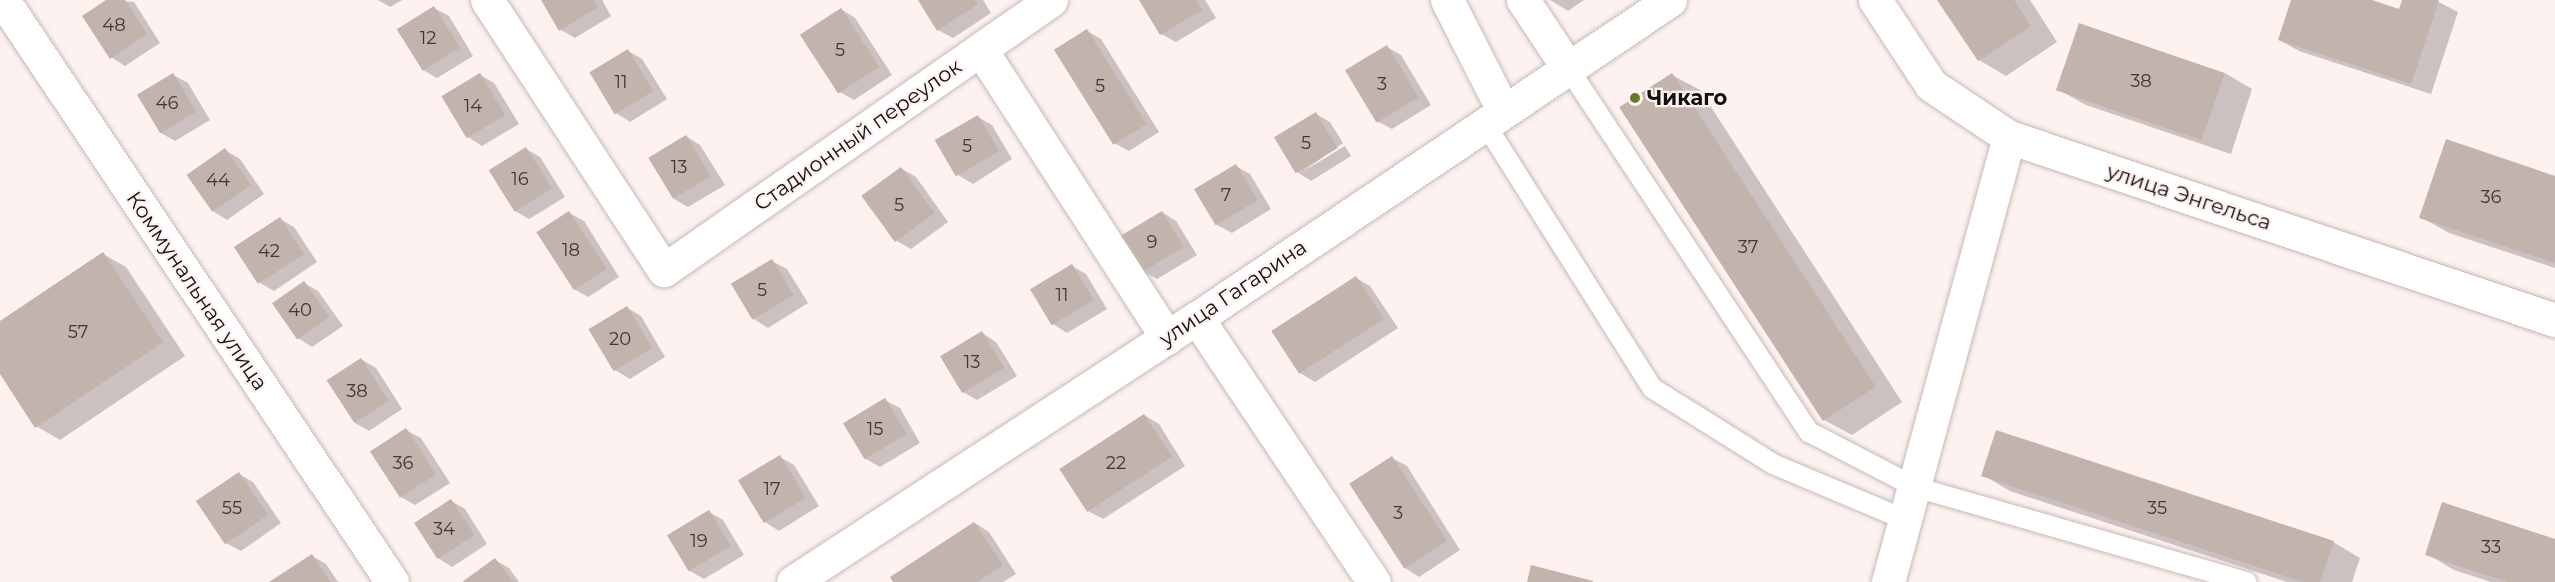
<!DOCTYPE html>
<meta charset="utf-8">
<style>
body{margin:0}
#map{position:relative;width:2555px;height:582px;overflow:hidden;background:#fdf2f0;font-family:Montserrat,sans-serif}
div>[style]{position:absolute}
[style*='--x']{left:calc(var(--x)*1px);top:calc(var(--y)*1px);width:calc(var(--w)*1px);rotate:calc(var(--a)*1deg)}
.shadow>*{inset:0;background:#0003}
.building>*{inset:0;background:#c2b3ac;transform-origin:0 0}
.roads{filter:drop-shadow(0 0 2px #c9b8b5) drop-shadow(0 0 2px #c9b8b5)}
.lane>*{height:20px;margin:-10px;padding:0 10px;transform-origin:10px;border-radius:10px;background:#fff}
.street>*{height:33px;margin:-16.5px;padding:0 16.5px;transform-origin:16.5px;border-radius:16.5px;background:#fff}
.dots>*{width:16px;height:16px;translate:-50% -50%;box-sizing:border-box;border:3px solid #fdf2f0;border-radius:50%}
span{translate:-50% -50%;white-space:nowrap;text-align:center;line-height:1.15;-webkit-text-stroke:4.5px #fdf2f0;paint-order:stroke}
.number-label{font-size:18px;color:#403836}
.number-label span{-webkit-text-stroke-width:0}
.poi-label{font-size:21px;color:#150f0e;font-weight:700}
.left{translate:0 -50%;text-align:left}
.street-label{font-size:21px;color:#150f0e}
</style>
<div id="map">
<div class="shadow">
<div style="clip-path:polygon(109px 0,134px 2px,160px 43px,125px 66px,111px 57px)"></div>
<div style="clip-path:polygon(378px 0,402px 0,390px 7px)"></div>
<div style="clip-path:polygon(543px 0,602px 0,611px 16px,575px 38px,561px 30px)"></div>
<div style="clip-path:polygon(919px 0,983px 0,991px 13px,953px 38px,938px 30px)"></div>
<div style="clip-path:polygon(1141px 0,1205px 0,1216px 18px,1176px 42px,1161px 34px)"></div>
<div style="clip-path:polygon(1550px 0,1584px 0,1568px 11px)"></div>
<div style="clip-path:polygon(1939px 0,2030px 0,2057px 42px,2006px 76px,1979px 60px)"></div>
<div style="clip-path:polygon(2292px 0,2367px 0,2400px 11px,2403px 0,2435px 0,2458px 12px,2431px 94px,2299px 51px,2279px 40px)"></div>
<div style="clip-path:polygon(434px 8px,449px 16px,473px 56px,437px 78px,423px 70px)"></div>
<div style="clip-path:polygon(841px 9px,855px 18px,892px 75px,854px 100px,840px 92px)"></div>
<div style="clip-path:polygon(2080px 25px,2225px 73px,2252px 89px,2231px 154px,2086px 105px,2059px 90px)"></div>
<div style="clip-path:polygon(1087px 31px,1101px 39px,1159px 132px,1129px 151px,1114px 143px)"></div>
<div style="clip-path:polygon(1387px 47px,1401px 55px,1431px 105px,1392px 129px,1377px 121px)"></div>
<div style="clip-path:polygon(628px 51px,642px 59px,667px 99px,630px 122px,616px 113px)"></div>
<div style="clip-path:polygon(173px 75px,188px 83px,210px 120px,175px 141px,161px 133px)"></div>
<div style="clip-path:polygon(480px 75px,494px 83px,519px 124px,482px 146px,468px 137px)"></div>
<div style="clip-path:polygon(1672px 75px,1700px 90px,1902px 402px,1852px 435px,1824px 420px)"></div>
<div style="clip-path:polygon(1316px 114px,1330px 122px,1343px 143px,1302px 172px,1345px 146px,1351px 156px,1311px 181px,1297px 172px)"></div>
<div style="clip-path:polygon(978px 117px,992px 125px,1012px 159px,973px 184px,958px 175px)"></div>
<div style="clip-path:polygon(686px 136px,700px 145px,725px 185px,688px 207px,674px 199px)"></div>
<div style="clip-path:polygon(526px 149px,540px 157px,565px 197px,529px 219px,515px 211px)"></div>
<div style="clip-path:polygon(225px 150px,240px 159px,264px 194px,227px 220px,213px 211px)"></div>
<div style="clip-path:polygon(1236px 166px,1250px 174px,1271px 209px,1232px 233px,1217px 225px)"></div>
<div style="clip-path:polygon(902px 169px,916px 177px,948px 222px,911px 249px,897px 241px)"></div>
<div style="clip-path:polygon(2555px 177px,2555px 268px,2449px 233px,2421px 217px)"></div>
<div style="clip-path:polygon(1162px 212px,1176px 221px,1197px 255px,1157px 279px,1142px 271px)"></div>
<div style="clip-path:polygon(569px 213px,584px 221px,619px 277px,588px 297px,574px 289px)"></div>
<div style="clip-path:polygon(280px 219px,294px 227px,317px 262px,274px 291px,260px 283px)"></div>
<div style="clip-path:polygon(103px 254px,126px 267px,185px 356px,60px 440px,36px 426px,0 371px,0 322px)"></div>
<div style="clip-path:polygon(772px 261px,787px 269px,808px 303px,768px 328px,754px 319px)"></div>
<div style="clip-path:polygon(1072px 266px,1086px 274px,1107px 309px,1067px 333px,1053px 324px)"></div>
<div style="clip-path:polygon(1356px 278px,1370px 286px,1398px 328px,1315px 382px,1300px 373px,1273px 331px)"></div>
<div style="clip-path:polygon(304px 283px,318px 291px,343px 326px,312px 347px,298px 338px,274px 303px)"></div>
<div style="clip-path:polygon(627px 308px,641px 316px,665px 357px,630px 379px,615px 370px,591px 330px)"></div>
<div style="clip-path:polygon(982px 333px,996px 342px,1017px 376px,977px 400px,963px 392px)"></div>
<div style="clip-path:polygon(361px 359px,376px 368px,402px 409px,369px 431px,355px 423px)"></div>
<div style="clip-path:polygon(885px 400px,900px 408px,920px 443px,880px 467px,866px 459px)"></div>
<div style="clip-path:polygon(1144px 415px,1159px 424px,1185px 466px,1103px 519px,1088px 511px)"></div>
<div style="clip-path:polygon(406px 430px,421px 438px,450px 483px,415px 505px,401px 497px)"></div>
<div style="clip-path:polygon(780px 457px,794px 465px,819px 506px,779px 531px,765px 522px)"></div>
<div style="clip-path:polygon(1392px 458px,1407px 466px,1460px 550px,1419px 577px,1405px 568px)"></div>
<div style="clip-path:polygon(239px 474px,253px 482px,281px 523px,241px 551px,226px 543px)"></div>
<div style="clip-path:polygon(1983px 475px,2333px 542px,2360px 558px,2352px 582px,2287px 582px,2010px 491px)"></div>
<div style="clip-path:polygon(451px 501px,465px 509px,487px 544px,452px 567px,438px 558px)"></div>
<div style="clip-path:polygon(709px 512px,723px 520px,744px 555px,704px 579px,690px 571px)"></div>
<div style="clip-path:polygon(975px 523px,989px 532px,1016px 574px,1003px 582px,895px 582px)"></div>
<div style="clip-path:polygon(2555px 541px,2555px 582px,2491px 582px,2454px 570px,2427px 554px)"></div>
<div style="clip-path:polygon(312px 556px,326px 564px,338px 582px,272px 582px)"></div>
<div style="clip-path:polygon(495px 560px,509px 568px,519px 582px,464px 582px)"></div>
</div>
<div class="building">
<div style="clip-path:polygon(106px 0,125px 0,147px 34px,110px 59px,82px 16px)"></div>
<div style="clip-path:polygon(541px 0,593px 0,598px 7px,559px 31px)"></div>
<div style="clip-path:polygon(918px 0,975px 0,978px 4px,937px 31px)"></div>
<div style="clip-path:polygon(1139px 0,1196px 0,1202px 10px,1160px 35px)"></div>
<div style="clip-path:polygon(1937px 0,2014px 0,2031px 26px,1978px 61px)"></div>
<div style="clip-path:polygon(2291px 0,2372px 0,2399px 9px,2402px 0,2439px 0,2411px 84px,2278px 40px)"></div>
<div style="left:434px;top:6px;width:49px;height:44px;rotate:58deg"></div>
<div style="left:841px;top:8px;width:70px;height:49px;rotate:57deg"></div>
<div style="left:2079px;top:23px;width:154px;height:71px;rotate:19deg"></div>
<div style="left:1087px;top:29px;width:112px;height:39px;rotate:58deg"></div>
<div style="left:1387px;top:45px;width:61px;height:49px;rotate:59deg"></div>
<div style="left:628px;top:49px;width:49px;height:45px;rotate:59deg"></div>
<div style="left:173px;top:73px;width:45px;height:42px;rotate:59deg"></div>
<div style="left:480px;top:73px;width:49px;height:45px;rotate:59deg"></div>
<div style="left:1672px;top:73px;width:374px;height:63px;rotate:57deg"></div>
<div style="left:1316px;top:112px;width:42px;height:49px;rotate:59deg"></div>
<div style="left:978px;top:115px;width:42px;height:50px;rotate:60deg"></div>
<div style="left:686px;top:135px;width:48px;height:44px;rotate:59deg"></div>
<div style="clip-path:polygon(2446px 139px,2555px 176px,2555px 263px,2419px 218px)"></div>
<div style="left:526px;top:147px;width:49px;height:44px;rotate:58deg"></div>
<div style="left:225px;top:148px;width:45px;height:47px;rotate:55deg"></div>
<div style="left:1236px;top:164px;width:42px;height:49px;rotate:59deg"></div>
<div style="left:901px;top:167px;width:57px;height:49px;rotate:54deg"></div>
<div style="left:569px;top:211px;width:69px;height:39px;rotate:57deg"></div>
<div style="left:1162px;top:211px;width:42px;height:50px;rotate:59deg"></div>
<div style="left:280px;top:217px;width:44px;height:55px;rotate:57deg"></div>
<div style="clip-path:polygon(103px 252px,163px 342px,35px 428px,0 374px,0 321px)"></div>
<div style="left:772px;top:259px;width:42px;height:48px;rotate:59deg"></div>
<div style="left:1072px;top:264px;width:42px;height:49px;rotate:59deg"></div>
<div style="left:1356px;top:276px;width:51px;height:101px;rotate:57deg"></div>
<div style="left:304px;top:281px;width:44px;height:39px;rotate:55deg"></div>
<div style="left:627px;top:306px;width:49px;height:45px;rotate:59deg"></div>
<div style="left:982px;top:331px;width:43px;height:49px;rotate:59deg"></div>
<div style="left:361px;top:358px;width:51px;height:41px;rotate:57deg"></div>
<div style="left:885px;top:398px;width:42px;height:49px;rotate:59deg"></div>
<div style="left:1144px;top:414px;width:51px;height:101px;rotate:57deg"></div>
<div style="left:406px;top:428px;width:55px;height:43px;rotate:57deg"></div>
<div style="clip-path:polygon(1996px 430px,2334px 541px,2320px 582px,2303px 582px,1981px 476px)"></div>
<div style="left:780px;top:455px;width:50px;height:49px;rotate:59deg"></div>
<div style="left:1392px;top:456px;width:101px;height:51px;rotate:57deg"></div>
<div style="left:239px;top:472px;width:52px;height:52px;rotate:56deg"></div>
<div style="left:451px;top:499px;width:43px;height:44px;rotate:57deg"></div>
<div style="clip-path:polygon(2442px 502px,2555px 539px,2555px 582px,2508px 582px,2425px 555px)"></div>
<div style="left:709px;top:510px;width:42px;height:49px;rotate:59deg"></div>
<div style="clip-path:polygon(974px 522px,1003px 565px,977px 582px,893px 582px,890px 577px)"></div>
<div style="clip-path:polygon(312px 554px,330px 582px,269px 582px)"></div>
<div style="clip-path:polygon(495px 558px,513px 582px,462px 582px)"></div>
<div style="clip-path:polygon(1531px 565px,1593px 581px,1593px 582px,1527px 582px)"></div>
</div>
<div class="roads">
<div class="lane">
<div style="--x:1568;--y:68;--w:437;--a:56.5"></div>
<div style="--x:1809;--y:432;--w:119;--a:27.4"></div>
<div style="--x:1915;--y:487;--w:345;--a:16"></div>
<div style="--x:1484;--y:122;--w:315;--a:57.7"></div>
<div style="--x:1652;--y:388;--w:143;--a:32.1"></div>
<div style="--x:1773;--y:464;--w:144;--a:22.8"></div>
</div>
<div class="street">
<div style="--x:3;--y:0;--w:700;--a:56.24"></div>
<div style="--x:487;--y:0;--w:323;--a:56.8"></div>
<div style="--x:664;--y:270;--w:472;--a:-34.9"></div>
<div style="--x:1447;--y:0;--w:123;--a:63"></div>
<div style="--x:1523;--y:0;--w:82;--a:56.5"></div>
<div style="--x:1875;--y:0;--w:102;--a:56.6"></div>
<div style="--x:1931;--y:85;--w:94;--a:33.7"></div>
<div style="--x:2009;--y:137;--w:576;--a:18.53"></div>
<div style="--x:981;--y:50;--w:343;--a:57.1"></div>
<div style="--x:1197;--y:318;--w:318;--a:56.2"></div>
<div style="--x:793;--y:582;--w:483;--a:-33.2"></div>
<div style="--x:1197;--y:318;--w:570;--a:-33.91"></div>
<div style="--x:1888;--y:582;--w:461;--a:-74.8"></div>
</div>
</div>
<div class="dots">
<div style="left:1635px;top:98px;background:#687a29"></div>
</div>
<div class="number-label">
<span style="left:114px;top:25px">48</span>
<span style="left:428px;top:38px">12</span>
<span style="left:840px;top:50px">5</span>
<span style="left:2141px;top:81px">38</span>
<span style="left:621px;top:82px">11</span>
<span style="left:1382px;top:84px">3</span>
<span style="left:1100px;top:86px">5</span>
<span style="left:167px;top:103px">46</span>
<span style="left:473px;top:106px">14</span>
<span style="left:1306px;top:143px">5</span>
<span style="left:967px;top:146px">5</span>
<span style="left:679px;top:167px">13</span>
<span style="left:520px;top:179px">16</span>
<span style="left:218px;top:180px">44</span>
<span style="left:1226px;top:195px">7</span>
<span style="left:2491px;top:197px">36</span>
<span style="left:899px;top:205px">5</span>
<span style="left:1152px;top:242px">9</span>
<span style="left:1748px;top:247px">37</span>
<span style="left:571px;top:250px">18</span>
<span style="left:269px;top:251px">42</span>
<span style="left:762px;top:290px">5</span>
<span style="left:1062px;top:295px">11</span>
<span style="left:300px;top:310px">40</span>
<span style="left:78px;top:332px">57</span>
<span style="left:620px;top:339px">20</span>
<span style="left:972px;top:362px">13</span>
<span style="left:357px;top:391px">38</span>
<span style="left:875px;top:429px">15</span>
<span style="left:403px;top:463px">36</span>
<span style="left:1116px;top:463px">22</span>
<span style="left:772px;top:489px">17</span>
<span style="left:232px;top:508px">55</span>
<span style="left:2157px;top:508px">35</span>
<span style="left:1398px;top:513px">3</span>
<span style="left:444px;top:529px">34</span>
<span style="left:699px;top:541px">19</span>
<span style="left:2491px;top:547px">33</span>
</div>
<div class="poi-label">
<span class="left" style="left:1647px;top:98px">Чикаго</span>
</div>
<div class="street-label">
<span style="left:858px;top:135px;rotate:-35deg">Стадионный переулок</span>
<span style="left:2189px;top:197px;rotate:18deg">улица Энгельса</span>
<span style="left:197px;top:291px;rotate:56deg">Коммунальная улица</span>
<span style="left:1233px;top:293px;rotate:-34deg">улица Гагарина</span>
</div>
</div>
